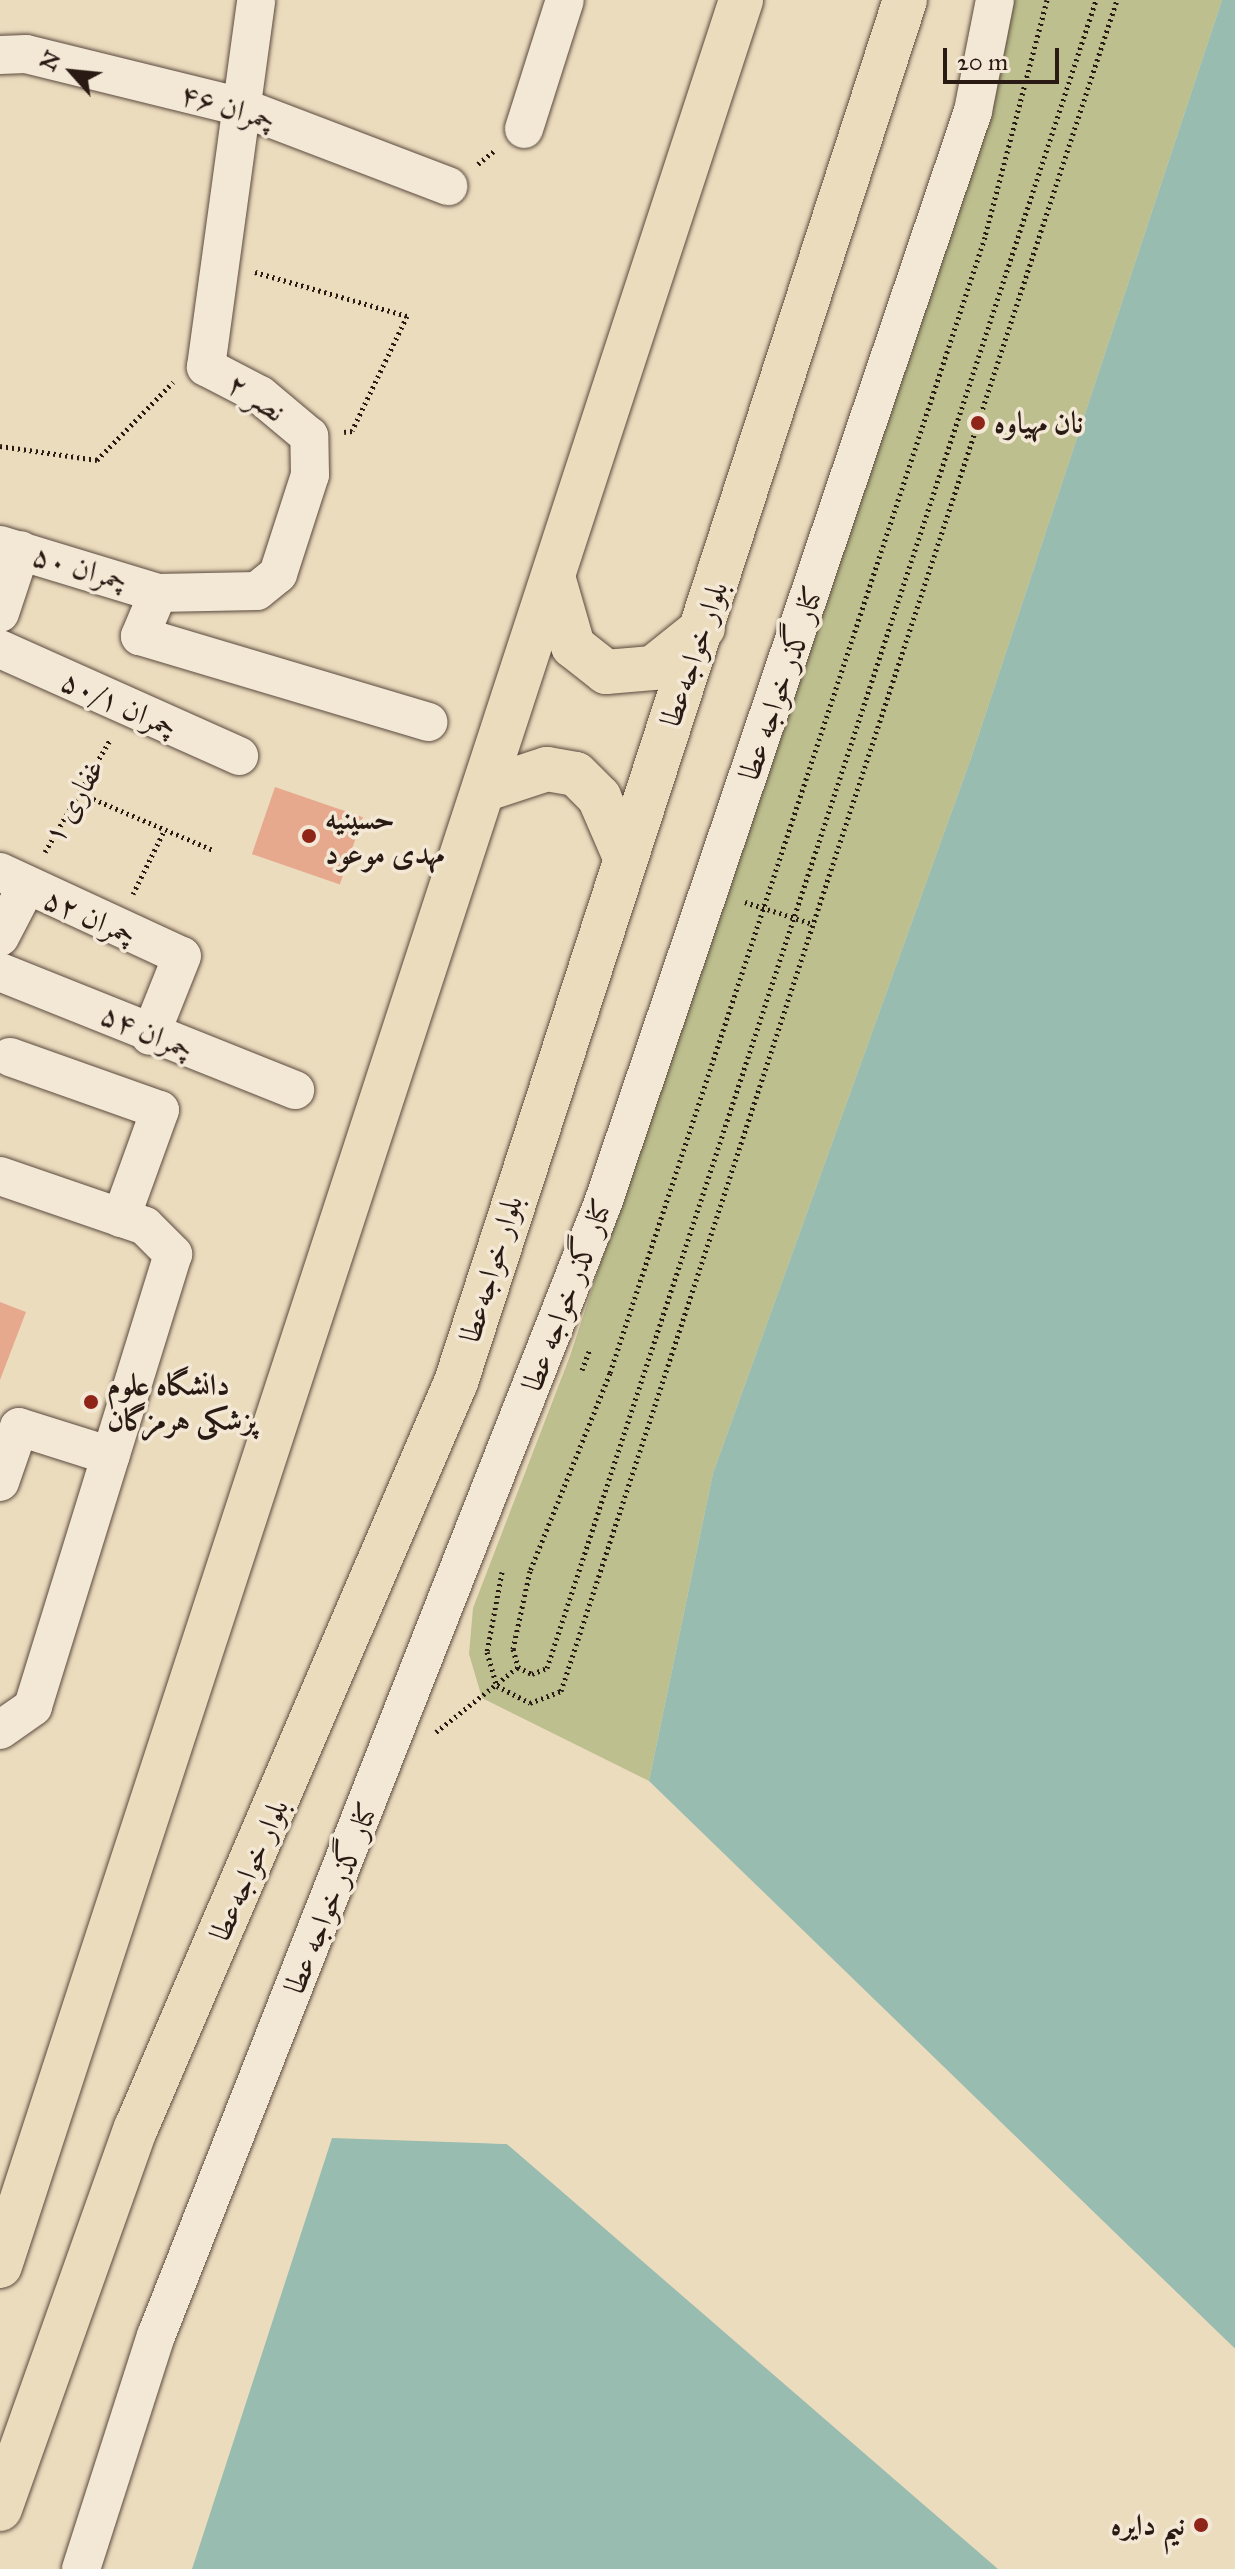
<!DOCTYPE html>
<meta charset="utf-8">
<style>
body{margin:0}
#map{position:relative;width:1235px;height:2569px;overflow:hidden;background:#ecdcbe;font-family:"IM FELL Great Primer",Amiri,serif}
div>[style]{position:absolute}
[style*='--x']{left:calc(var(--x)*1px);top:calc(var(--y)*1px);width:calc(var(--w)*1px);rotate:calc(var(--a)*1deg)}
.green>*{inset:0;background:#bdbf8e}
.water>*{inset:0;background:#99bcb0}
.pier>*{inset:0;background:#ecdcbe;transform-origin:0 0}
.building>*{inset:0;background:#e7a98e;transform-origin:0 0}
.path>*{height:5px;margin-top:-2.5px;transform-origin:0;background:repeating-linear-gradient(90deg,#291a14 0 2px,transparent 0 6px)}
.roads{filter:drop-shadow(0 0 2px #5a4a3e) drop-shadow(0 0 2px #5a4a3e)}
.minor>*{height:38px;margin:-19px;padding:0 19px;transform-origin:19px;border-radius:19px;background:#f3e8d5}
.major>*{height:44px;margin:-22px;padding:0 22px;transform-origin:22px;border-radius:22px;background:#ecdcbe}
.dots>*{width:22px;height:22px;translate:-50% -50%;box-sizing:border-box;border:4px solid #f3e8d5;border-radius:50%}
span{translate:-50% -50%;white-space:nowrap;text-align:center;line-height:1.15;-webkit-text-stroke:7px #f3e8d5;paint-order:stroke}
.street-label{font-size:30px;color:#291a14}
.poi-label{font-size:30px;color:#291a14;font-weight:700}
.left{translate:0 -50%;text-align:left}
.right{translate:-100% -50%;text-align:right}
.north{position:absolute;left:32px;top:32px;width:80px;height:80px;-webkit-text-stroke:6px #f3e8d5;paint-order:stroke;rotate:297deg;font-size:22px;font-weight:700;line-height:32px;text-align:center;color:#291a14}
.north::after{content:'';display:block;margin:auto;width:28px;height:36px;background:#291a14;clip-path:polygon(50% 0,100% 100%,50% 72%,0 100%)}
.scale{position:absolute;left:943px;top:48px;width:116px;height:36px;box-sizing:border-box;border:4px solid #291a14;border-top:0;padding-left:10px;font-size:24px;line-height:28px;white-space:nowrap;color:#291a14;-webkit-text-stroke:6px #f3e8d5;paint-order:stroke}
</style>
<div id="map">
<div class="green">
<div style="clip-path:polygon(1003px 0,1222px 0,970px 761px,713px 1473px,649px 1781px,482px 1698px,469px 1654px,473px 1608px,570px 1356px,943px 224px)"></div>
</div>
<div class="water">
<div style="clip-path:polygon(1222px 0,1235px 0,1235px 2349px,649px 1781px,713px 1473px,970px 761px)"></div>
<div style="clip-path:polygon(332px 2138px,507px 2144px,998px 2569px,192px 2569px)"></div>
</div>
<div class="pier">
<div style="left:645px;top:1779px;width:820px;height:5px;rotate:44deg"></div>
<div style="clip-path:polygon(334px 2135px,509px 2141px,1002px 2569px,507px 2144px)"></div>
</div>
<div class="building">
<div style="left:275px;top:787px;width:93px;height:71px;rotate:19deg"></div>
<div style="clip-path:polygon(0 1302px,26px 1312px,0 1380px)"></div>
</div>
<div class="path">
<div style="--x:1047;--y:0;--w:245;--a:104.7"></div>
<div style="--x:985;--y:237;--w:1196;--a:108.27"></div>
<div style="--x:610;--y:1373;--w:214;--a:112"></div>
<div style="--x:530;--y:1571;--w:80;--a:102.3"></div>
<div style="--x:513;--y:1649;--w:19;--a:74"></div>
<div style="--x:518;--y:1667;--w:16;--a:27"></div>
<div style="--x:532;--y:1674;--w:16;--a:-22"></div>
<div style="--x:547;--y:1668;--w:1756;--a:-71.78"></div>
<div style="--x:478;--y:164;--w:22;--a:-39"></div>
<div style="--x:255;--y:272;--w:158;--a:16.1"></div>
<div style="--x:407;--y:316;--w:127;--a:115.6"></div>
<div style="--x:352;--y:431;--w:8;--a:173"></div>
<div style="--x:0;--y:446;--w:98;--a:8.2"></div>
<div style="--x:97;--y:460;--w:109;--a:-45.7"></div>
<div style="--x:77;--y:792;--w:148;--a:23.1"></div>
<div style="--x:45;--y:852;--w:129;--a:-59.9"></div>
<div style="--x:133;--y:894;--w:70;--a:-63.8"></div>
<div style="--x:745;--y:902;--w:71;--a:17.9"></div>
<div style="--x:582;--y:1370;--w:22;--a:-69"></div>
<div style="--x:502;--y:1572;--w:81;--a:100.6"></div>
<div style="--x:487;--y:1652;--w:35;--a:74"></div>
<div style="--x:497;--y:1686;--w:37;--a:27"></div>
<div style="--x:530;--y:1703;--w:33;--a:-21"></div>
<div style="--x:561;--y:1691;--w:1780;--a:-71.8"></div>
<div style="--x:436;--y:1732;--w:105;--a:-38.4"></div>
</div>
<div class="roads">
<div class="minor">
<div style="--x:0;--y:55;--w:26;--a:-2"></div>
<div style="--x:26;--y:54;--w:221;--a:13.8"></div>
<div style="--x:241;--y:107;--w:222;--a:20.9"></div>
<div style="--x:524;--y:129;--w:135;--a:-72.4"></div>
<div style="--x:0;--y:545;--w:165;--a:16.9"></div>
<div style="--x:158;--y:593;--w:99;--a:-1.2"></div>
<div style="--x:257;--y:591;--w:27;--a:-39"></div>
<div style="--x:278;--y:574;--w:104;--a:-72.1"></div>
<div style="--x:310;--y:475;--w:39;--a:-91"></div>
<div style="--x:309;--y:436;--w:64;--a:-140.1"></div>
<div style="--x:260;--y:395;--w:61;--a:-152.6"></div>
<div style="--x:206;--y:367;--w:370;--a:-82.2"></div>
<div style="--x:158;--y:593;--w:47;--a:112.7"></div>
<div style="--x:140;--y:636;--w:301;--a:16.6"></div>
<div style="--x:0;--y:613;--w:66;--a:-71.6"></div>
<div style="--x:0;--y:649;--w:262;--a:24.1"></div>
<div style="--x:0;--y:872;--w:200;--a:24.8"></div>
<div style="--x:182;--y:956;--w:86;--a:111.8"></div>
<div style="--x:0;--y:937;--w:54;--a:-62.5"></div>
<div style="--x:0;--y:972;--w:318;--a:21.8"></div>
<div style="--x:10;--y:1057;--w:159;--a:19.5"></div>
<div style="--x:160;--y:1110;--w:115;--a:109.9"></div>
<div style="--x:0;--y:1176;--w:153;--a:19"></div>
<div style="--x:145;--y:1226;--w:40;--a:45"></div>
<div style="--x:173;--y:1254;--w:474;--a:107.2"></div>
<div style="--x:33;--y:1707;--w:40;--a:145.1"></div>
<div style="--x:0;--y:1482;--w:58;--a:-70.9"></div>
<div style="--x:19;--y:1427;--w:96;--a:17.5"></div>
<div style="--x:81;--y:2569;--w:245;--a:-72.2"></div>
<div style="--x:156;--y:2336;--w:1218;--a:-68.47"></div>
<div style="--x:603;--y:1203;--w:1153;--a:-71.28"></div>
<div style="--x:973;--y:111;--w:113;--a:-78.8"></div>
</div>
<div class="major">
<div style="--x:554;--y:580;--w:69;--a:73.9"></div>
<div style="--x:573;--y:646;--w:42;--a:38.2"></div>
<div style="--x:606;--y:672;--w:47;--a:-4.9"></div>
<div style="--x:653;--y:668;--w:64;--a:-38.7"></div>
<div style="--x:486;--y:789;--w:64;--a:-18.2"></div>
<div style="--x:547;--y:769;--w:29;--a:10"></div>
<div style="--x:576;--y:774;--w:33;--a:45"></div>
<div style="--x:599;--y:797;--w:65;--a:66.6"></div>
<div style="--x:0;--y:2266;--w:2384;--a:-71.89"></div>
<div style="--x:0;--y:2509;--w:405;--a:-70.4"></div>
<div style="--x:136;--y:2128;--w:812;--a:-66.78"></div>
<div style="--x:456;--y:1382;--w:1453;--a:-72"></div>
</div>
</div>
<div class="dots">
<div style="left:978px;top:423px;background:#8f2418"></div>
<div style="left:309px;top:836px;background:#8f2418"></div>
<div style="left:91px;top:1402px;background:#8f2418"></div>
<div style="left:1201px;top:2525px;background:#8f2418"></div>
</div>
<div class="street-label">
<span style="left:228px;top:107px;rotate:17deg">چمران ۴۶</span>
<span style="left:256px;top:398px;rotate:33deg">نصر ۲</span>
<span style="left:80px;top:568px;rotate:16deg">چمران ۵۰</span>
<span style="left:694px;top:654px;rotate:-71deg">بلوار خواجه‌عطا</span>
<span style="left:781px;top:683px;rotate:-71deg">کنار گذر خواجه عطا</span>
<span style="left:119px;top:704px;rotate:24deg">چمران ۵۰/۱</span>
<span style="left:74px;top:801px;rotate:-60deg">غفاری ۱</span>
<span style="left:90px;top:917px;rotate:24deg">چمران ۵۲</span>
<span style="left:147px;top:1032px;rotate:23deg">چمران ۵۴</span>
<span style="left:491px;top:1269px;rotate:-73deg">بلوار خواجه‌عطا</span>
<span style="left:567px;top:1295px;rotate:-69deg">کنار گذر خواجه عطا</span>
<span style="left:249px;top:1870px;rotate:-66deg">بلوار خواجه‌عطا</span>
<span style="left:331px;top:1898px;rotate:-68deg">کنار گذر خواجه عطا</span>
</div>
<div class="poi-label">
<span class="left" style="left:994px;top:423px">نان مهیاوه</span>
<span class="left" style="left:325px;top:836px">حسینیه<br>مهدی موعود</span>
<span class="left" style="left:107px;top:1402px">دانشگاه علوم<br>پزشکی هرمزگان</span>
<span class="right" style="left:1185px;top:2525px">نیم دایره</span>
</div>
<div class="north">N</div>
<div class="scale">20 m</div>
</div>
